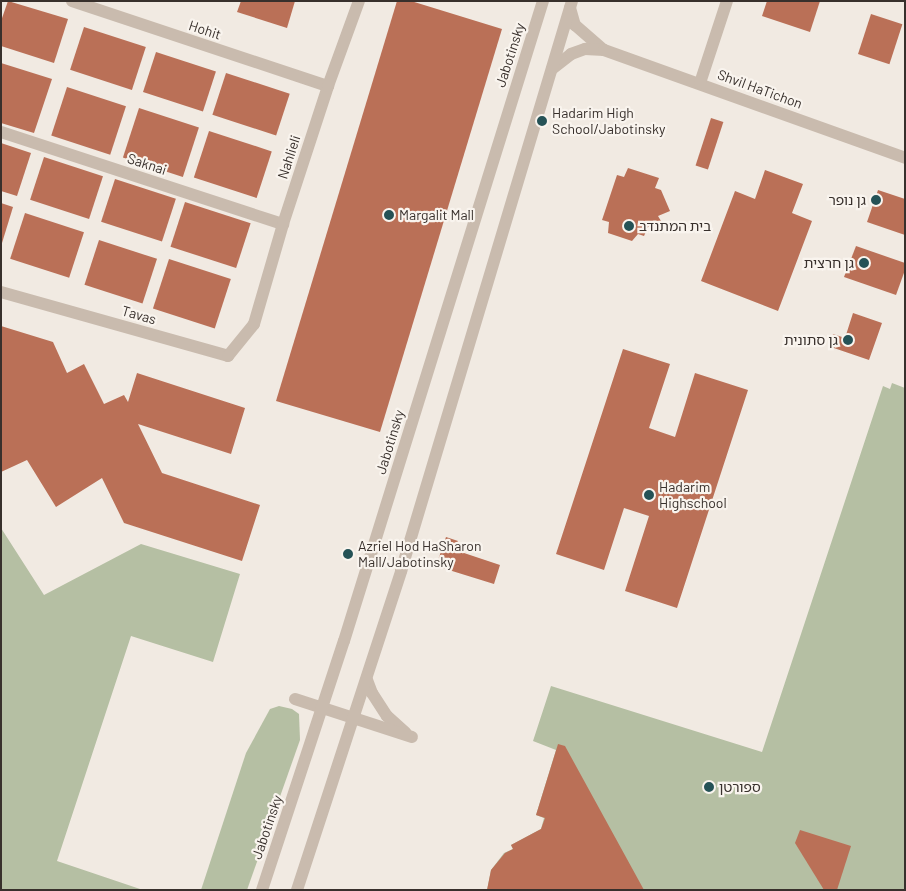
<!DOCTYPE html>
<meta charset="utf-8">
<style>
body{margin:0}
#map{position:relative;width:906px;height:891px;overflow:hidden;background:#f1eae2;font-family:Barlow,"Noto Sans Hebrew",sans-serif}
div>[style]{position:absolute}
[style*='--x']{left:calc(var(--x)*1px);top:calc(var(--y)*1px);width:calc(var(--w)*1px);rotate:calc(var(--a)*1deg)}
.green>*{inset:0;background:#b5bfa3}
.building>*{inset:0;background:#ba7057;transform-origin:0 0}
.minor>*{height:12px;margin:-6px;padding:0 6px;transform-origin:6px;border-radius:6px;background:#c9bbae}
.dots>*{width:14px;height:14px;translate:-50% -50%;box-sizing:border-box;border:2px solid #f9f4ee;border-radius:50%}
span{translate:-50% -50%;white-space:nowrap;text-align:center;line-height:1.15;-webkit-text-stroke:4.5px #f9f4ee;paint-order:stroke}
.street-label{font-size:14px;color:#38302c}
.poi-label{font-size:14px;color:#38302c}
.left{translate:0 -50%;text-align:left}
.right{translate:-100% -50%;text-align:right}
.frame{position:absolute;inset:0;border:2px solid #38302c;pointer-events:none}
</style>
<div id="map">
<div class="green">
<div style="clip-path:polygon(892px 383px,905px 388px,905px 890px,487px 890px,491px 870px,504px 853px,513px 849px,511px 845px,541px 829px,544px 818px,536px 815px,556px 750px,533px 741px,551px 686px,762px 752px,883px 386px,890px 389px)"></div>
<div style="clip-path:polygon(1px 528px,44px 595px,141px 544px,240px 574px,213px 662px,131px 636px,57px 861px,143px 890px,1px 890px)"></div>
<div style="clip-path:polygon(279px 706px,292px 709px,299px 714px,300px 740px,247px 890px,201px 890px,246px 753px,270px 709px)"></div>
</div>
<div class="building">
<div style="clip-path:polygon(8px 1px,68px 19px,54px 63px,1px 46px,1px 21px)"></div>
<div style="clip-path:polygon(241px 1px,295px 1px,287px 28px,237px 12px)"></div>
<div style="clip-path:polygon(397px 1px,411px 1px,502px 29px,380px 432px,276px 401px)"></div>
<div style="clip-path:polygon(767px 1px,820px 1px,810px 32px,762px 16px)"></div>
<div style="left:871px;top:14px;width:33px;height:42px;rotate:18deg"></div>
<div style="left:84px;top:27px;width:65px;height:45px;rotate:18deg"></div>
<div style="left:156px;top:52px;width:63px;height:42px;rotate:18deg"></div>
<div style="clip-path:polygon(1px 63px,52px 79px,34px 133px,1px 123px)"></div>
<div style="left:226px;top:73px;width:67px;height:44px;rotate:18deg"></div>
<div style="left:67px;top:87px;width:62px;height:51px;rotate:18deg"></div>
<div style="left:139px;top:108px;width:63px;height:52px;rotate:18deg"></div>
<div style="left:711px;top:118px;width:13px;height:50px;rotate:18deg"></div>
<div style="left:209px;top:131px;width:66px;height:49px;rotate:18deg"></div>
<div style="clip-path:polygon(1px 143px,31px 153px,17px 196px,1px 191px)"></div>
<div style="left:44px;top:157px;width:62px;height:45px;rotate:18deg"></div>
<div style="clip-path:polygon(628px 168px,659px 178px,655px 188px,661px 190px,670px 211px,658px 216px,661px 221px,648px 227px,644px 236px,638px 234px,632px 241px,608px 233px,609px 222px,602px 220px,617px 175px,624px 177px)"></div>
<div style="clip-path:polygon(765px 170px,803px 184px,792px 213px,812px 221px,778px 311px,701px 281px,735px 191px,755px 199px)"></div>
<div style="left:115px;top:179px;width:64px;height:45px;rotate:18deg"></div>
<div style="clip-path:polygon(878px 190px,905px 199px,905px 235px,867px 222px)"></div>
<div style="left:185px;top:202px;width:69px;height:47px;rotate:18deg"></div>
<div style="clip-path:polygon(1px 203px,13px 207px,2px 243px,1px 243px)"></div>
<div style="left:25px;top:213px;width:62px;height:48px;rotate:18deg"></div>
<div style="left:99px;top:240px;width:61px;height:47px;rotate:18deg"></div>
<div style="clip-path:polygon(856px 246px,905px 263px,905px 270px,896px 295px,844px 277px)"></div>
<div style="left:169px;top:259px;width:65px;height:52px;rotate:18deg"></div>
<div style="clip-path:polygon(853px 313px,882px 323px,869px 360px,828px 346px,833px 334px,845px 338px)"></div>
<div style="clip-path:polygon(1px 326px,53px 342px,67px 373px,84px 364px,104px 404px,124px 395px,128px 402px,137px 373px,245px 408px,231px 454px,138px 424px,162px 473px,260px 505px,242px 561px,124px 523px,102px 478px,56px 507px,27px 460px,1px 472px)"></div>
<div style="clip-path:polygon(623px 349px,670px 364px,649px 428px,675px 437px,695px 373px,748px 390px,677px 608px,625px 591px,649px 516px,624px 508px,604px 570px,556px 554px)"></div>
<div style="clip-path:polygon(446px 537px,458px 541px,455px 550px,500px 565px,494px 584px,436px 566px)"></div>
<div style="clip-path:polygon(558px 744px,565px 746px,644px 890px,487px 890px,491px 870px,505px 853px,513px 849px,511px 845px,541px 829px,545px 818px,536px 815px)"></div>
<div style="clip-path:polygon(800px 830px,851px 846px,837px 890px,824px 890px,795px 843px)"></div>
</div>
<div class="minor">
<div style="--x:72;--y:1;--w:270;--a:18.4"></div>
<div style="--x:570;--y:8;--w:18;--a:74"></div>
<div style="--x:575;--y:25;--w:38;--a:41"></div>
<div style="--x:552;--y:69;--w:24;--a:-38"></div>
<div style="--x:571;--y:54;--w:15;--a:-20"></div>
<div style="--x:585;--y:49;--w:19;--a:3"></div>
<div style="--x:604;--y:50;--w:320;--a:19.7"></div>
<div style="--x:700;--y:83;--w:86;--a:-71.8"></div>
<div style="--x:1;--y:132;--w:297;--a:18.1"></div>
<div style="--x:1;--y:292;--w:236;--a:15.7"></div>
<div style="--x:228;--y:356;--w:41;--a:-50.9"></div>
<div style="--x:254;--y:324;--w:104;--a:-73.8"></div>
<div style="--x:283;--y:224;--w:145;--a:-71.9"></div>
<div style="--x:328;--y:86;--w:90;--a:-70"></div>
<div style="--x:367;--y:680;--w:14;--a:69"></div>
<div style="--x:372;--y:693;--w:27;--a:57"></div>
<div style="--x:387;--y:716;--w:25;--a:42"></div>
<div style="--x:295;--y:699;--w:123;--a:18"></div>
<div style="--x:262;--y:890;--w:262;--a:-71.8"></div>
<div style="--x:344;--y:641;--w:670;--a:-72.73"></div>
<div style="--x:297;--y:890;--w:336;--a:-71.9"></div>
<div style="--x:401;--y:571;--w:595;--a:-73.3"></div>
</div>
<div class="dots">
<div style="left:542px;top:121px;background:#255256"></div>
<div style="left:876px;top:200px;background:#255256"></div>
<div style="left:389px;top:215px;background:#255256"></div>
<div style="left:629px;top:226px;background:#255256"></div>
<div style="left:864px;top:263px;background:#255256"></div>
<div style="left:848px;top:340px;background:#255256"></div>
<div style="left:649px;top:495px;background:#255256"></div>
<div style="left:348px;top:554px;background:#255256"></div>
<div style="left:709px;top:787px;background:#255256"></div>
</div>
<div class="street-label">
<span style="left:205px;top:30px;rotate:18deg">Hohit</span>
<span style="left:510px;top:55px;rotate:-72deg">Jabotinsky</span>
<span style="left:760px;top:89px;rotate:20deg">Shvil HaTichon</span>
<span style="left:289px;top:157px;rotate:-72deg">Nahlieli</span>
<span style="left:147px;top:164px;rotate:18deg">Saknai</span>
<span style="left:139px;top:315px;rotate:16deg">Tavas</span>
<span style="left:390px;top:442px;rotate:-73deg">Jabotinsky</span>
<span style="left:267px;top:827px;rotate:-71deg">Jabotinsky</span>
</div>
<div class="poi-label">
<span class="left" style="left:552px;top:121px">Hadarim High<br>School/Jabotinsky</span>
<span class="right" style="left:866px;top:200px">גן נופר</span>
<span class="left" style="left:399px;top:215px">Margalit Mall</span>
<span class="left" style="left:639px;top:226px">בית המתנדב</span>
<span class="right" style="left:854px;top:263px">גן חרצית</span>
<span class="right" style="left:838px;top:340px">גן סתונית</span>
<span class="left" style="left:659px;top:495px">Hadarim<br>Highschool</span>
<span class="left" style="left:358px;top:554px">Azriel Hod HaSharon<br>Mall/Jabotinsky</span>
<span class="left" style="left:719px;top:787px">ספורטן</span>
</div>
<div class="frame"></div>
</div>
